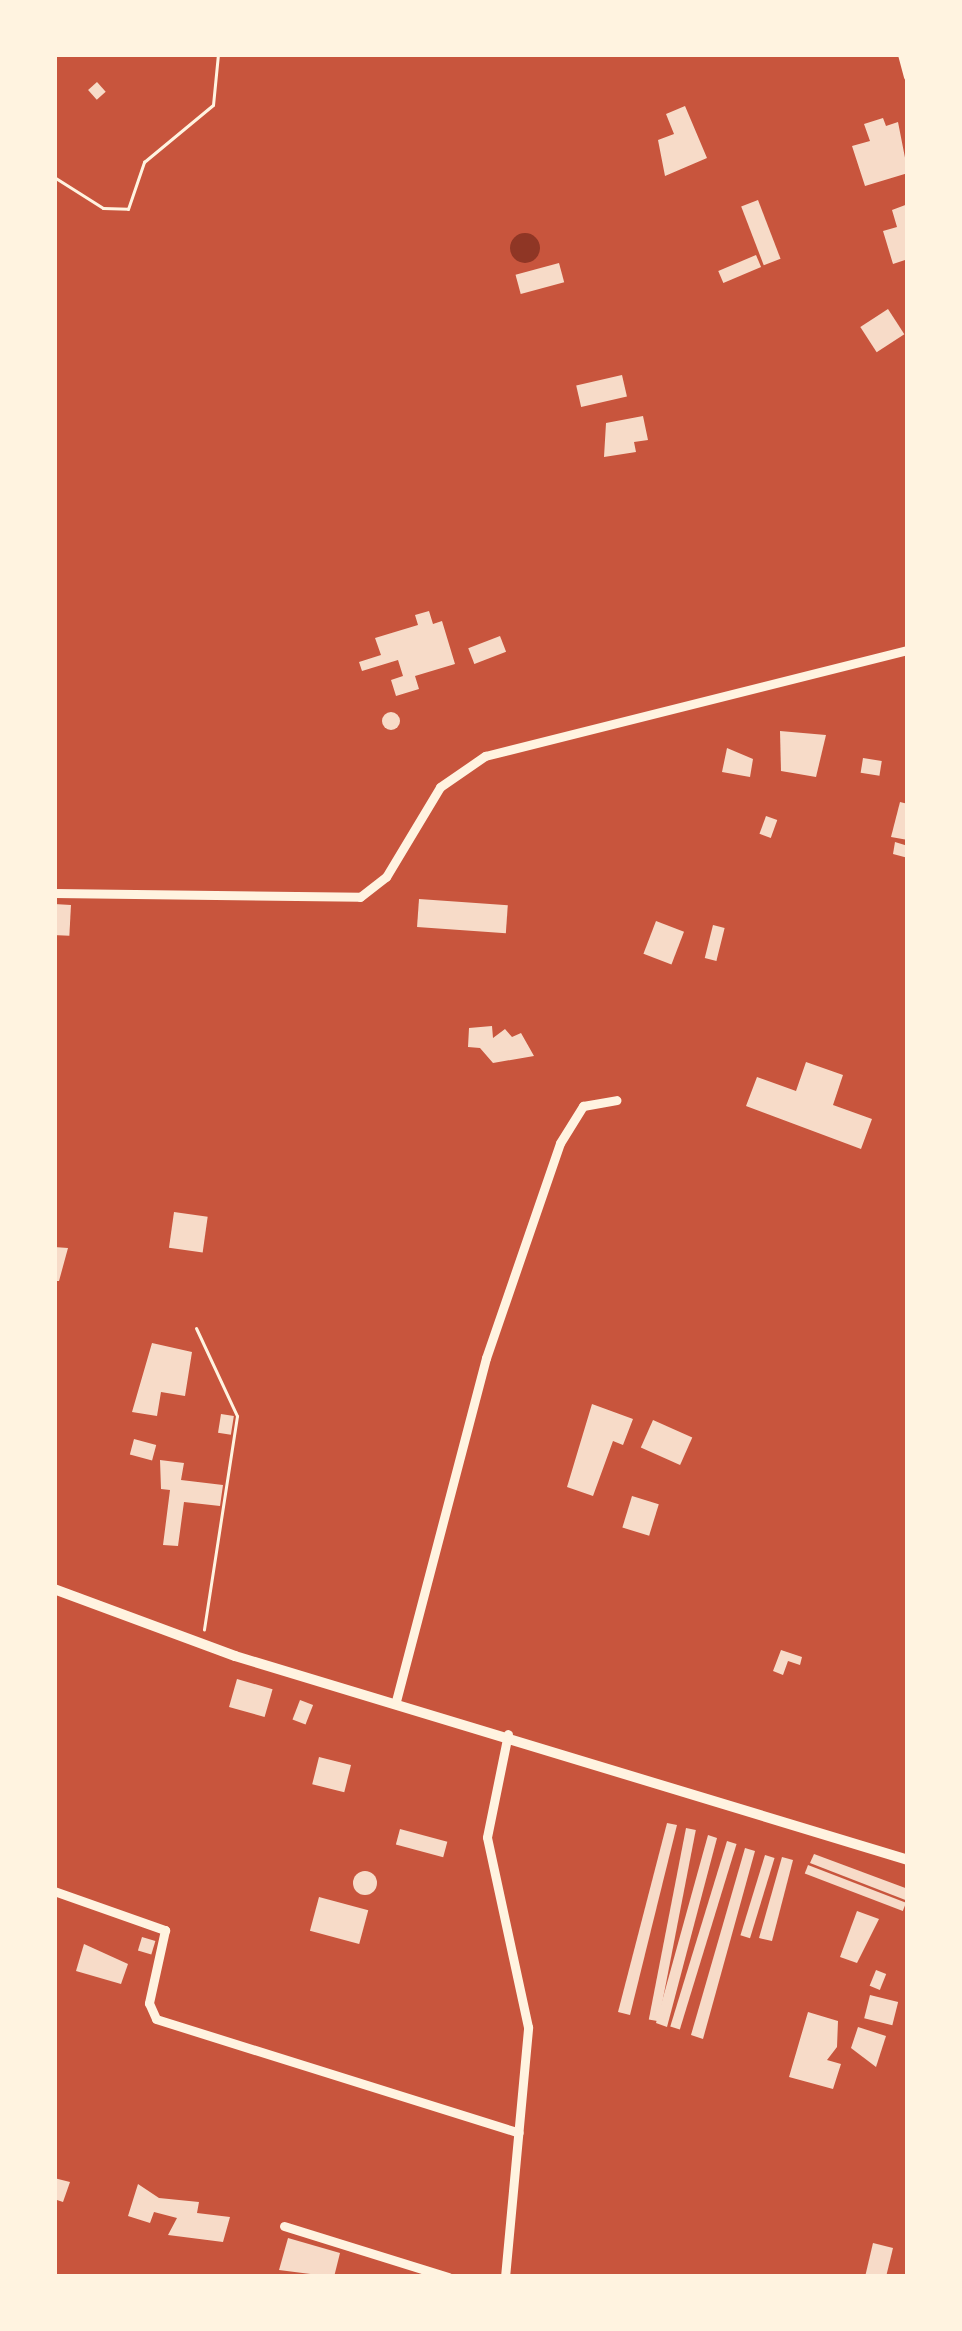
<!DOCTYPE html>
<style>
body{margin:0}
#map{position:relative;width:962px;height:2331px;overflow:hidden;background:#c8553d;font-family:Commissioner,sans-serif}
div>[style]{position:absolute}
[style*='--x']{left:calc(var(--x)*1px);top:calc(var(--y)*1px);width:calc(var(--w)*1px);rotate:calc(var(--a)*1deg)}
.water>*{inset:0;background:#8f3625}
.round{border-radius:50%}
.building>*{inset:0;background:#f7dbc8;transform-origin:0 0}
.path>*{height:3px;margin:-1.5px;padding:0 1.5px;transform-origin:1.5px;border-radius:1.5px;background:#fff3e0}
.minor>*{height:9px;margin:-4.5px;padding:0 4.5px;transform-origin:4.5px;border-radius:4.5px;background:#fff3e0}
.tertiary>*{height:10px;margin:-5px;padding:0 5px;transform-origin:5px;border-radius:5px;background:#fff3e0}
span{translate:-50% -50%;white-space:nowrap;text-align:center;line-height:1.15;-webkit-text-stroke:12px #fff3e0;paint-order:stroke}
.frame{position:absolute;inset:0;border:57px solid #fff3e0;pointer-events:none}
</style>
<div id="map">
<div class="water">
<div class="round" style="left:510px;top:233px;width:30px;height:30px"></div>
</div>
<div class="building">
<div style="left:97px;top:82px;width:13px;height:12px;rotate:48deg"></div>
<div style="clip-path:polygon(685px 106px,707px 158px,665px 176px,658px 140px,674px 134px,666px 114px)"></div>
<div style="clip-path:polygon(883px 118px,886px 126px,898px 122px,908px 173px,865px 186px,852px 146px,870px 141px,864px 124px)"></div>
<div style="left:758px;top:200px;width:63px;height:18px;rotate:69deg"></div>
<div style="clip-path:polygon(908px 204px,908px 259px,893px 264px,883px 231px,897px 227px,892px 210px)"></div>
<div style="left:756px;top:255px;width:13px;height:41px;rotate:67deg"></div>
<div style="left:559px;top:263px;width:20px;height:45px;rotate:75deg"></div>
<div style="left:888px;top:309px;width:30px;height:33px;rotate:57deg"></div>
<div style="left:622px;top:375px;width:22px;height:47px;rotate:77deg"></div>
<div style="clip-path:polygon(643px 416px,648px 440px,634px 442px,636px 452px,604px 457px,606px 423px)"></div>
<div style="clip-path:polygon(429px 611px,433px 624px,442px 621px,455px 664px,415px 676px,419px 689px,396px 696px,391px 680px,403px 676px,398px 660px,362px 671px,359px 662px,381px 655px,375px 638px,418px 625px,415px 615px)"></div>
<div style="left:500px;top:636px;width:17px;height:34px;rotate:69deg"></div>
<div class="round" style="left:382px;top:712px;width:18px;height:18px"></div>
<div style="clip-path:polygon(780px 731px,826px 735px,816px 777px,781px 771px)"></div>
<div style="clip-path:polygon(727px 748px,753px 759px,750px 777px,722px 772px)"></div>
<div style="left:863px;top:758px;width:19px;height:15px;rotate:9deg"></div>
<div style="clip-path:polygon(900px 802px,908px 804px,908px 840px,891px 837px)"></div>
<div style="left:766px;top:816px;width:12px;height:19px;rotate:20deg"></div>
<div style="clip-path:polygon(895px 842px,908px 846px,908px 858px,893px 854px)"></div>
<div style="left:419px;top:899px;width:89px;height:28px;rotate:4deg"></div>
<div style="left:54px;top:904px;width:17px;height:31px;rotate:3deg"></div>
<div style="left:656px;top:921px;width:30px;height:35px;rotate:21deg"></div>
<div style="left:713px;top:925px;width:12px;height:34px;rotate:14deg"></div>
<div style="clip-path:polygon(492px 1026px,493px 1038px,505px 1029px,512px 1037px,521px 1033px,534px 1056px,493px 1063px,480px 1048px,468px 1047px,469px 1028px)"></div>
<div style="clip-path:polygon(806px 1062px,843px 1075px,833px 1105px,872px 1119px,861px 1149px,746px 1106px,757px 1077px,796px 1091px)"></div>
<div style="left:174px;top:1212px;width:34px;height:36px;rotate:8deg"></div>
<div style="clip-path:polygon(54px 1247px,68px 1248px,59px 1281px,54px 1281px)"></div>
<div style="clip-path:polygon(152px 1343px,192px 1352px,185px 1396px,161px 1392px,157px 1416px,132px 1412px)"></div>
<div style="clip-path:polygon(592px 1404px,633px 1419px,623px 1445px,613px 1441px,593px 1496px,567px 1487px)"></div>
<div style="left:221px;top:1414px;width:13px;height:19px;rotate:9deg"></div>
<div style="left:653px;top:1420px;width:43px;height:30px;rotate:24deg"></div>
<div style="left:134px;top:1439px;width:23px;height:16px;rotate:15deg"></div>
<div style="clip-path:polygon(160px 1460px,184px 1463px,181px 1480px,223px 1485px,220px 1506px,184px 1502px,178px 1546px,163px 1545px,170px 1490px,161px 1489px)"></div>
<div style="left:632px;top:1496px;width:28px;height:33px;rotate:17deg"></div>
<div style="clip-path:polygon(781px 1650px,802px 1657px,800px 1665px,788px 1661px,783px 1675px,773px 1671px)"></div>
<div style="left:237px;top:1679px;width:37px;height:29px;rotate:16deg"></div>
<div style="left:300px;top:1700px;width:14px;height:21px;rotate:21deg"></div>
<div style="left:319px;top:1757px;width:33px;height:28px;rotate:14deg"></div>
<div style="clip-path:polygon(667px 1823px,677px 1825px,630px 2015px,618px 2012px)"></div>
<div style="left:686px;top:1828px;width:10px;height:195px;rotate:11deg"></div>
<div style="left:400px;top:1829px;width:49px;height:16px;rotate:15deg"></div>
<div style="clip-path:polygon(708px 1835px,717px 1838px,667px 2027px,656px 2023px)"></div>
<div style="left:727px;top:1841px;width:10px;height:194px;rotate:17deg"></div>
<div style="clip-path:polygon(745px 1848px,755px 1851px,703px 2039px,691px 2035px)"></div>
<div style="clip-path:polygon(814px 1854px,908px 1889px,908px 1901px,810px 1863px)"></div>
<div style="left:765px;top:1855px;width:10px;height:84px;rotate:17deg"></div>
<div style="clip-path:polygon(782px 1857px,793px 1860px,772px 1941px,759px 1938px)"></div>
<div style="left:808px;top:1865px;width:105px;height:9px;rotate:21deg"></div>
<div class="round" style="left:353px;top:1871px;width:24px;height:24px"></div>
<div style="left:319px;top:1897px;width:51px;height:35px;rotate:15deg"></div>
<div style="clip-path:polygon(857px 1911px,879px 1919px,857px 1963px,840px 1957px)"></div>
<div style="left:142px;top:1937px;width:14px;height:14px;rotate:17deg"></div>
<div style="clip-path:polygon(84px 1944px,128px 1964px,121px 1984px,76px 1971px)"></div>
<div style="left:876px;top:1970px;width:11px;height:17px;rotate:22deg"></div>
<div style="left:870px;top:1995px;width:29px;height:24px;rotate:14deg"></div>
<div style="clip-path:polygon(808px 2012px,838px 2021px,837px 2047px,827px 2060px,841px 2064px,833px 2089px,789px 2077px)"></div>
<div style="clip-path:polygon(858px 2027px,886px 2036px,876px 2067px,851px 2048px)"></div>
<div style="clip-path:polygon(54px 2178px,70px 2182px,63px 2202px,54px 2199px)"></div>
<div style="clip-path:polygon(138px 2184px,159px 2198px,199px 2202px,197px 2213px,230px 2217px,223px 2242px,168px 2235px,177px 2218px,154px 2212px,150px 2223px,128px 2216px)"></div>
<div style="clip-path:polygon(288px 2238px,340px 2253px,334px 2277px,279px 2270px)"></div>
<div style="clip-path:polygon(873px 2243px,893px 2248px,886px 2277px,865px 2277px)"></div>
</div>
<div class="path">
<div style="--x:54;--y:177;--w:58;--a:32.3"></div>
<div style="--x:103;--y:208;--w:25;--a:2"></div>
<div style="--x:128;--y:209;--w:50;--a:-71.2"></div>
<div style="--x:144;--y:162;--w:89;--a:-39.6"></div>
<div style="--x:213;--y:105;--w:51;--a:-84.4"></div>
<div style="--x:196;--y:1328;--w:97;--a:65"></div>
<div style="--x:237;--y:1416;--w:216;--a:98.8"></div>
</div>
<div class="minor">
<div style="--x:902;--y:54;--w:23;--a:75"></div>
<div style="--x:54;--y:893;--w:306;--a:0.7"></div>
<div style="--x:360;--y:897;--w:33;--a:-38"></div>
<div style="--x:386;--y:877;--w:105;--a:-59"></div>
<div style="--x:440;--y:787;--w:55;--a:-34.6"></div>
<div style="--x:485;--y:756;--w:436;--a:-14.1"></div>
<div style="--x:396;--y:1701;--w:355;--a:-75.3"></div>
<div style="--x:486;--y:1358;--w:227;--a:-71"></div>
<div style="--x:560;--y:1143;--w:44;--a:-58.1"></div>
<div style="--x:583;--y:1106;--w:34;--a:-10"></div>
<div style="--x:54;--y:1891;--w:118;--a:19.4"></div>
<div style="--x:165;--y:1930;--w:75;--a:102.4"></div>
<div style="--x:149;--y:2003;--w:17;--a:66"></div>
<div style="--x:156;--y:2019;--w:380;--a:17.4"></div>
<div style="--x:284;--y:2226;--w:172;--a:17.3"></div>
<div style="--x:505;--y:2277;--w:251;--a:-84.7"></div>
<div style="--x:528;--y:2027;--w:194;--a:-102.2"></div>
<div style="--x:487;--y:1837;--w:105;--a:-78.5"></div>
</div>
<div class="tertiary">
<div style="--x:54;--y:1589;--w:193;--a:20.3"></div>
<div style="--x:235;--y:1656;--w:703;--a:16.86"></div>
</div>
<div class="frame"></div>
</div>
